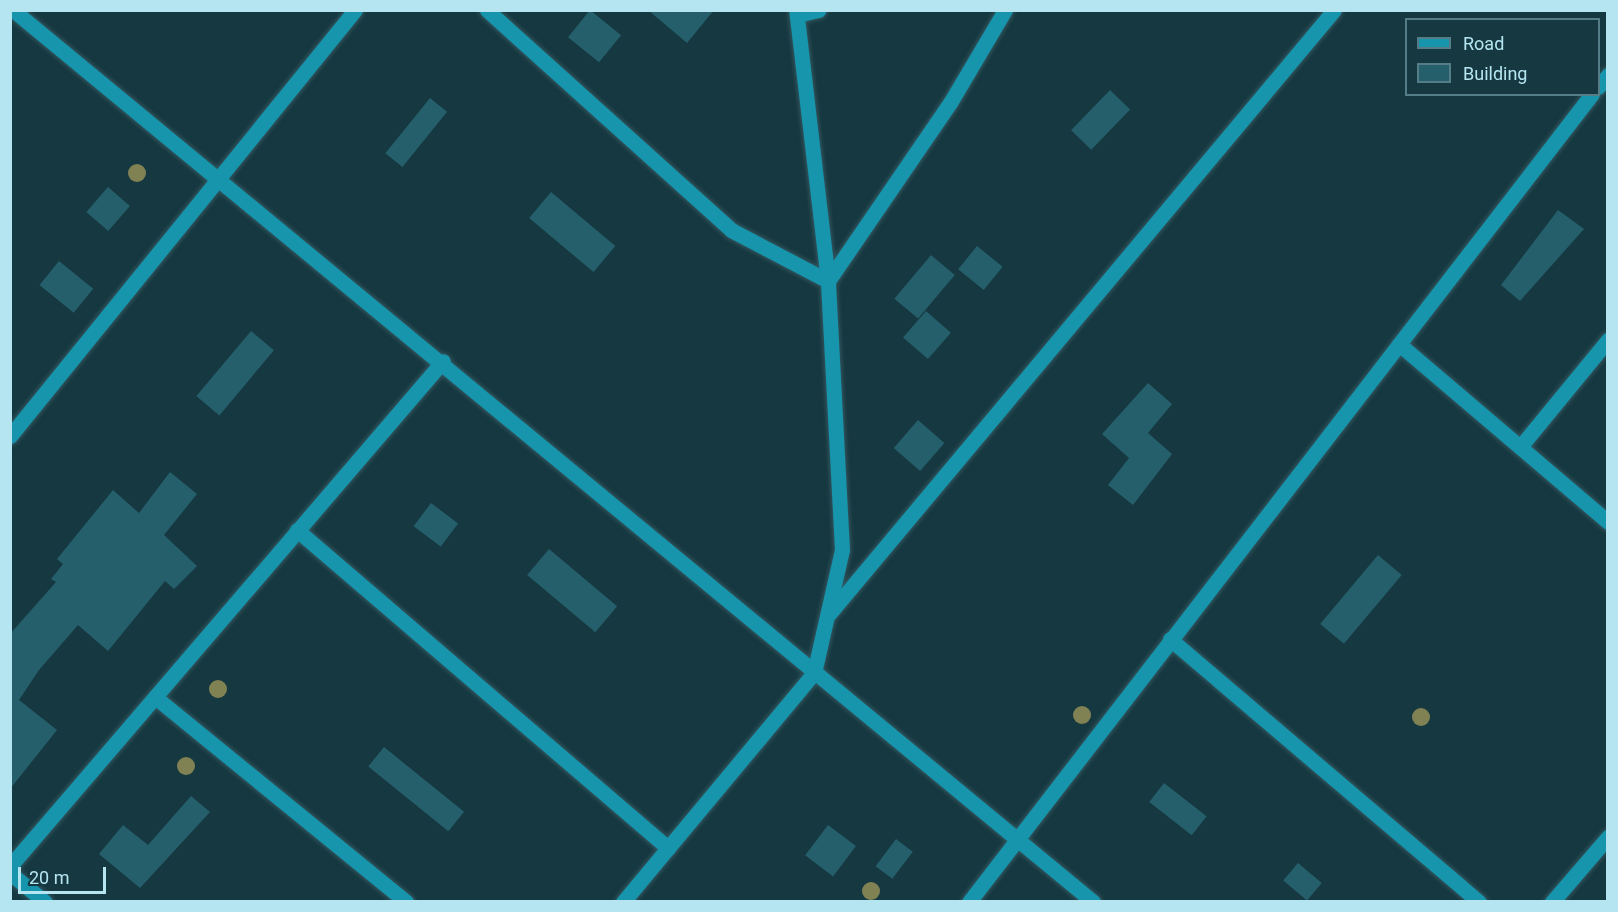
<!DOCTYPE html>
<style>
body{margin:0}
#map{position:relative;width:1618px;height:912px;overflow:hidden;background:#163840;font-family:Roboto,sans-serif}
div>[style]{position:absolute}
[style*='--x']{left:calc(var(--x)*1px);top:calc(var(--y)*1px);width:calc(var(--w)*1px);rotate:calc(var(--a)*1deg)}
.building>*{inset:0;background:#255f6c;transform-origin:0 0}
.roads{filter:drop-shadow(0 0 2px #32565f) drop-shadow(0 0 2px #32565f)}
.minor>*{height:15px;margin:-7.5px;padding:0 7.5px;transform-origin:7.5px;border-radius:7.5px;background:#1695ac}
.trees>*{width:18px;height:18px;margin:-9px;border-radius:50%;background:#818254}
span{translate:-50% -50%;white-space:nowrap;text-align:center;line-height:1.15;-webkit-text-stroke:4.5px #163840;paint-order:stroke}
.frame{position:absolute;inset:0;border:12px solid #b4e5f1;pointer-events:none}
.legend{position:absolute;left:1405px;top:18px;width:195px;height:78px;box-sizing:border-box;background:#163840;border:2px solid #557d87;margin:0;padding:8px 10px;list-style:none;font-size:18px;color:#b4e5f1}
.legend li{display:flex;align-items:center;gap:12px;height:30px}
.legend b{width:30px;border:2px solid #557d87}
.scale{position:absolute;left:18px;top:867px;width:88px;height:27px;box-sizing:border-box;border:3px solid #b4e5f1;border-top:0;padding-left:8px;font-size:18px;line-height:21px;white-space:nowrap;color:#b4e5f1;-webkit-text-stroke:4px #163840;paint-order:stroke}
</style>
<div id="map">
<div class="building">
<div style="left:590px;top:10px;width:40px;height:35px;rotate:39deg"></div>
<div style="clip-path:polygon(648px 10px,714px 10px,687px 43px)"></div>
<div style="left:1110px;top:90px;width:28px;height:56px;rotate:44deg"></div>
<div style="left:430px;top:98px;width:22px;height:71px;rotate:39deg"></div>
<div style="left:108px;top:187px;width:29px;height:33px;rotate:41deg"></div>
<div style="left:551px;top:192px;width:84px;height:34px;rotate:40deg"></div>
<div style="clip-path:polygon(1558px 210px,1584px 229px,1520px 301px,1501px 285px)"></div>
<div style="left:977px;top:246px;width:33px;height:30px;rotate:39deg"></div>
<div style="left:931px;top:255px;width:31px;height:57px;rotate:40deg"></div>
<div style="left:59px;top:261px;width:44px;height:31px;rotate:39deg"></div>
<div style="left:926px;top:311px;width:33px;height:35px;rotate:41deg"></div>
<div style="left:251px;top:331px;width:30px;height:85px;rotate:40deg"></div>
<div style="clip-path:polygon(1148px 383px,1172px 404px,1148px 433px,1172px 454px,1133px 505px,1108px 485px,1129px 458px,1102px 434px)"></div>
<div style="left:918px;top:420px;width:35px;height:37px;rotate:41deg"></div>
<div style="clip-path:polygon(170px 472px,197px 494px,164px 535px,197px 566px,174px 589px,165px 581px,108px 651px,78px 625px,39px 670px,19px 700px,57px 730px,10px 789px,10px 634px,56px 582px,51px 579px,63px 564px,57px 559px,113px 490px,139px 513px)"></div>
<div style="left:431px;top:503px;width:34px;height:29px;rotate:37deg"></div>
<div style="left:549px;top:549px;width:89px;height:34px;rotate:40deg"></div>
<div style="left:1378px;top:555px;width:31px;height:90px;rotate:40deg"></div>
<div style="left:384px;top:747px;width:103px;height:25px;rotate:39deg"></div>
<div style="left:1164px;top:783px;width:54px;height:24px;rotate:38deg"></div>
<div style="clip-path:polygon(191px 796px,210px 812px,140px 888px,99px 854px,123px 825px,148px 845px)"></div>
<div style="left:828px;top:825px;width:35px;height:38px;rotate:37deg"></div>
<div style="left:896px;top:839px;width:21px;height:34px;rotate:37deg"></div>
<div style="left:1298px;top:863px;width:31px;height:23px;rotate:40deg"></div>
</div>
<div class="roads">
<div class="minor">
<div style="--x:13;--y:10;--w:1401;--a:39.55"></div>
<div style="--x:487;--y:10;--w:329;--a:42"></div>
<div style="--x:731;--y:230;--w:110;--a:27.7"></div>
<div style="--x:797;--y:15;--w:22;--a:-13"></div>
<div style="--x:1598;--y:87;--w:16;--a:-50"></div>
<div style="--x:828;--y:281;--w:216;--a:-55.6"></div>
<div style="--x:950;--y:103;--w:108;--a:-59.4"></div>
<div style="--x:1399;--y:344;--w:275;--a:40.4"></div>
<div style="--x:10;--y:436;--w:548;--a:-51"></div>
<div style="--x:1520;--y:447;--w:139;--a:-50.6"></div>
<div style="--x:297;--y:530;--w:489;--a:40.6"></div>
<div style="--x:829;--y:614;--w:787;--a:-50.1"></div>
<div style="--x:1170;--y:639;--w:406;--a:40.4"></div>
<div style="--x:155;--y:697;--w:324;--a:39.2"></div>
<div style="--x:10;--y:866;--w:665;--a:-49.39"></div>
<div style="--x:10;--y:873;--w:45;--a:39.6"></div>
<div style="--x:623;--y:902;--w:298;--a:-50.2"></div>
<div style="--x:814;--y:673;--w:126;--a:-77.2"></div>
<div style="--x:842;--y:550;--w:269;--a:-93"></div>
<div style="--x:828;--y:281;--w:273;--a:-96.7"></div>
<div style="--x:969;--y:902;--w:1020;--a:-52.37"></div>
<div style="--x:1552;--y:902;--w:86;--a:-49.3"></div>
</div>
</div>
<div class="trees">
<div style="left:137px;top:173px"></div>
<div style="left:218px;top:689px"></div>
<div style="left:1082px;top:715px"></div>
<div style="left:1421px;top:717px"></div>
<div style="left:186px;top:766px"></div>
<div style="left:871px;top:891px"></div>
</div>
<div class="frame"></div>
<ul class="legend">
<li><b style="height:8px;background:#1695ac"></b>Road</li>
<li><b style="height:16px;background:#255f6c"></b>Building</li>
</ul>
<div class="scale">20 m</div>
</div>
